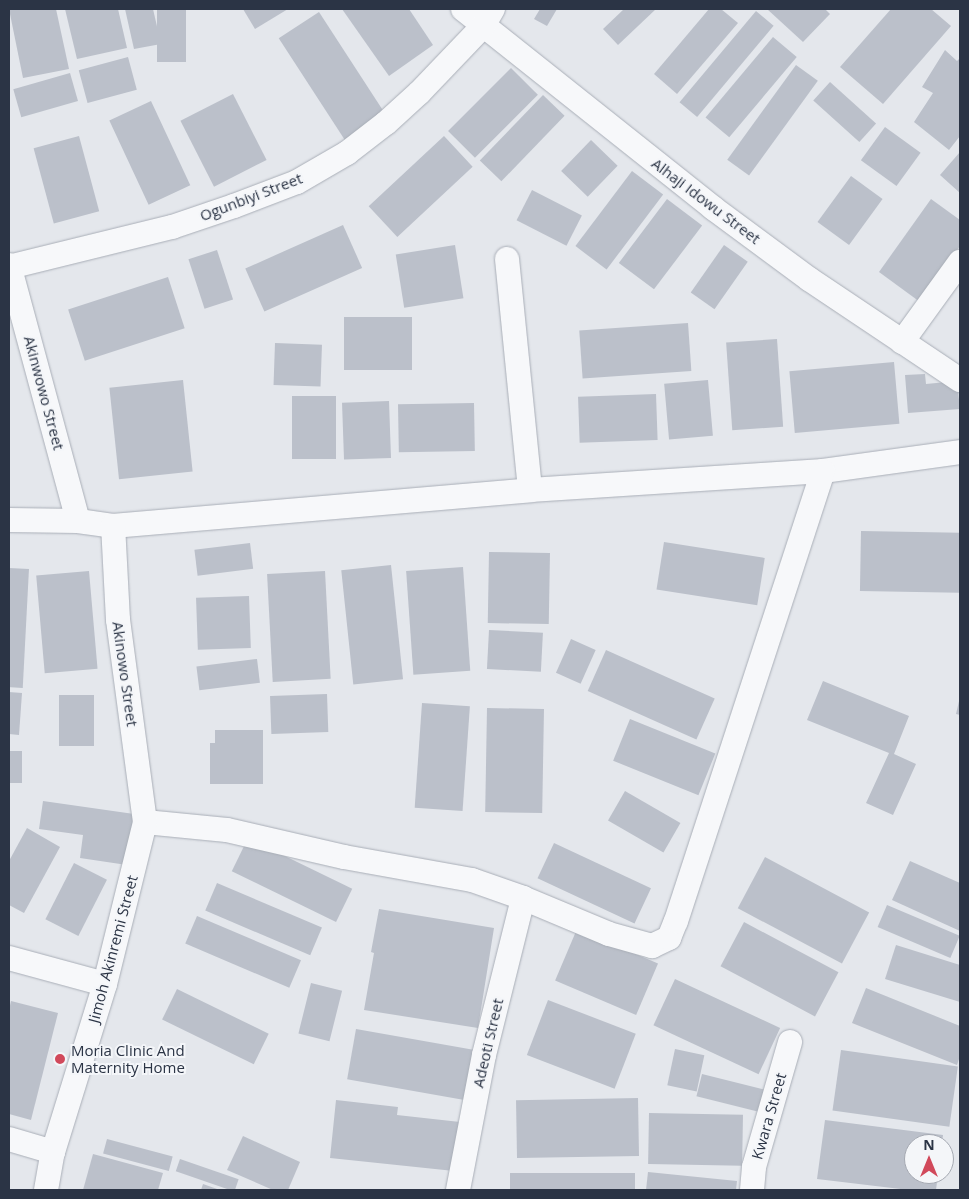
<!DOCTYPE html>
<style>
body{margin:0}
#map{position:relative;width:969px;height:1199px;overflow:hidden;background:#e4e7ec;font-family:"Open Sans",sans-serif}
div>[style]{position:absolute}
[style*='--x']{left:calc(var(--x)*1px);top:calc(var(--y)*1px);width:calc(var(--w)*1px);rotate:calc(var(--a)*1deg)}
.building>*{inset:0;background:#bbc0ca;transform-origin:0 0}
.roads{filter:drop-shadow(0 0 1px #a9aeb7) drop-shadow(0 0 1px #a9aeb7)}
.street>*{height:24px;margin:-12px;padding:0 12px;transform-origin:12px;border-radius:12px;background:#f7f8fa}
.dots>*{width:14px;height:14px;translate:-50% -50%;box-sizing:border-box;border:2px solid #f4f6f9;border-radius:50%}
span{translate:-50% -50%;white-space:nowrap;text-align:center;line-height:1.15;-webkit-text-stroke:4px #f4f6f9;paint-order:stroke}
.street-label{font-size:15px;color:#2b3445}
.poi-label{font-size:15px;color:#2b3445}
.left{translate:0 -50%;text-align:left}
.frame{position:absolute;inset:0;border:10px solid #2b3445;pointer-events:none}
.north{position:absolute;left:904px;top:1134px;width:50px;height:50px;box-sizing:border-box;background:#f4f6f9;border:1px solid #a4a8b1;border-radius:50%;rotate:0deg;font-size:14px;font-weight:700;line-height:20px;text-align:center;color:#2b3445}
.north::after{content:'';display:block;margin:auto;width:18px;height:22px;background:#d1495b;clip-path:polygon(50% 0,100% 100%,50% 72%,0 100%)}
</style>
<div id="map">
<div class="building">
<div style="clip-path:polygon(9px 9px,56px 9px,69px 69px,23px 78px)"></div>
<div style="clip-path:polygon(65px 9px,118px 9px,127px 48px,77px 59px)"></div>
<div style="clip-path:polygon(125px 9px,153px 9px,161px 44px,134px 49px)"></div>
<div style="left:157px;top:9px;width:29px;height:53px"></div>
<div style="clip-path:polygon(243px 9px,288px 9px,255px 29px)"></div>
<div style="clip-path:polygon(342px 9px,409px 9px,433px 45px,389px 76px)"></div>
<div style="clip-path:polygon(540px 9px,557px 9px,547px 26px,534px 19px)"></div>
<div style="clip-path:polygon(624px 9px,656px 9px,618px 45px,603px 29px)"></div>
<div style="clip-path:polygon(709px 9px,721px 9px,738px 23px,677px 94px,654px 74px)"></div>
<div style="clip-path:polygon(767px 9px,825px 9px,830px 14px,803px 42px)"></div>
<div style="clip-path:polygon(891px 9px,931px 9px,951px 26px,883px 104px,840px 67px)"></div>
<div style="left:756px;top:11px;width:23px;height:119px;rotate:40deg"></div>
<div style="left:319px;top:12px;width:122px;height:48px;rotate:57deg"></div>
<div style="left:773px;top:37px;width:31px;height:105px;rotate:40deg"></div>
<div style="clip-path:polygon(945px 50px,957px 61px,960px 58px,960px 136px,949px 150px,914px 122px,933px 93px,922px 87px)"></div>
<div style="left:128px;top:57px;width:34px;height:51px;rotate:75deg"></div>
<div style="left:796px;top:65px;width:27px;height:117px;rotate:36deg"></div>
<div style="left:511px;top:68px;width:38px;height:89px;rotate:45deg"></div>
<div style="left:70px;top:73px;width:29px;height:59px;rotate:74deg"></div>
<div style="left:830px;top:82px;width:62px;height:25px;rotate:42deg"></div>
<div style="left:233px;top:94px;width:74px;height:59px;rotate:63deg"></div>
<div style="left:543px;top:95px;width:30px;height:91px;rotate:44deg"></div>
<div style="left:151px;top:101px;width:93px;height:46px;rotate:65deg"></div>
<div style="left:885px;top:127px;width:44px;height:41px;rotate:36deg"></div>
<div style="left:79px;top:136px;width:78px;height:47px;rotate:75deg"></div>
<div style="left:444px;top:136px;width:42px;height:103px;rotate:47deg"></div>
<div style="left:591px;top:140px;width:37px;height:43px;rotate:44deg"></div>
<div style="clip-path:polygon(960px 152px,960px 193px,940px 175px)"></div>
<div style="left:632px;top:171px;width:39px;height:94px;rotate:37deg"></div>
<div style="left:851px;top:176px;width:39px;height:57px;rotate:36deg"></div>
<div style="left:532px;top:190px;width:56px;height:34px;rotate:27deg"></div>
<div style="left:667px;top:199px;width:44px;height:80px;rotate:37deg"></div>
<div style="clip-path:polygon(931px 199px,960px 220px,960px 246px,920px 302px,879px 272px)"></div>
<div style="left:343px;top:225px;width:47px;height:107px;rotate:66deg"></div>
<div style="left:455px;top:245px;width:54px;height:60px;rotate:81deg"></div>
<div style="left:724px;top:245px;width:29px;height:58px;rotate:35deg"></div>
<div style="left:217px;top:250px;width:52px;height:30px;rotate:72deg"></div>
<div style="left:168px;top:277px;width:54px;height:105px;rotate:72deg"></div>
<div style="left:344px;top:317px;width:68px;height:53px"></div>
<div style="left:688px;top:323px;width:48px;height:109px;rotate:86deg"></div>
<div style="left:777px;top:339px;width:88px;height:51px;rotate:86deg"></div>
<div style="left:275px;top:343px;width:47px;height:42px;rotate:2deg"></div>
<div style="left:894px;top:362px;width:62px;height:105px;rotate:85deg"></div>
<div style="clip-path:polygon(925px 374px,926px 384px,957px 381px,960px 409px,908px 413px,905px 375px)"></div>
<div style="left:183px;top:380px;width:92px;height:74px;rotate:84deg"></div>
<div style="left:708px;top:380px;width:56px;height:44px;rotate:85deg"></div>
<div style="left:656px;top:394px;width:46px;height:78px;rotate:88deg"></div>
<div style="left:292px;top:396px;width:44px;height:63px"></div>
<div style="left:389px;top:401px;width:57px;height:47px;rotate:88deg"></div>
<div style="left:474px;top:403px;width:48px;height:76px;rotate:89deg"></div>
<div style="left:861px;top:531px;width:99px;height:60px;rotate:1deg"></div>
<div style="left:664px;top:542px;width:102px;height:48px;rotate:9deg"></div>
<div style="left:250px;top:543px;width:26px;height:56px;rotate:83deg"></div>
<div style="left:489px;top:552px;width:61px;height:71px;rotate:1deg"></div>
<div style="left:391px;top:565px;width:115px;height:50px;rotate:84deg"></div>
<div style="left:463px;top:567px;width:104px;height:57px;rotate:86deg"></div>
<div style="left:9px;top:568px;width:20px;height:119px;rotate:3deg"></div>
<div style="left:89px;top:571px;width:98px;height:53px;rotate:85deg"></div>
<div style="left:325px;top:571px;width:108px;height:58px;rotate:87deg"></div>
<div style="left:249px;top:596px;width:52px;height:53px;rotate:88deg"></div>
<div style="left:489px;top:630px;width:54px;height:39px;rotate:3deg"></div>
<div style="left:571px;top:639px;width:27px;height:37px;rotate:24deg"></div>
<div style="left:606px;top:650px;width:119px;height:45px;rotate:24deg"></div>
<div style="left:257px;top:659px;width:24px;height:61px;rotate:83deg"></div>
<div style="clip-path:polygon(823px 681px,909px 716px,894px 754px,916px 764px,893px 815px,866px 803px,889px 753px,807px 720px)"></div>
<div style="clip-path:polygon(9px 692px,22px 693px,19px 735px,9px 734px)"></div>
<div style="left:327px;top:694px;width:38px;height:57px;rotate:88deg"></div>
<div style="left:59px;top:695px;width:35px;height:51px"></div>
<div style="clip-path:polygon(960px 697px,960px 715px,956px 714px)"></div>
<div style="left:422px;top:703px;width:48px;height:105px;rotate:4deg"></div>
<div style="left:487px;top:708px;width:57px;height:104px;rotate:1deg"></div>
<div style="left:630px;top:719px;width:92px;height:45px;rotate:22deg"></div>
<div style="clip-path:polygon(215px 730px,263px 730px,263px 784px,210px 784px,210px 743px,215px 743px)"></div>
<div style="left:9px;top:751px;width:13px;height:32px"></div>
<div style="left:625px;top:791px;width:64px;height:34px;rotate:30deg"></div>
<div style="clip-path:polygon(43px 801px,134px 814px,127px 865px,80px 858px,83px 835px,39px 829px)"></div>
<div style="clip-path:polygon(27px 828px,60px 847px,24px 913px,9px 905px,9px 861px)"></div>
<div style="left:248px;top:838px;width:116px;height:37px;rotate:26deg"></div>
<div style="left:554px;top:843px;width:107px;height:39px;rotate:25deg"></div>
<div style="left:765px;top:857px;width:118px;height:58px;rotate:28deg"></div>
<div style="clip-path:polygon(910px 861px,960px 883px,960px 931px,892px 900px)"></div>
<div style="left:74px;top:863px;width:37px;height:63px;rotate:27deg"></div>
<div style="left:217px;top:883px;width:114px;height:30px;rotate:23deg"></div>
<div style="left:887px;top:905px;width:79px;height:24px;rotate:23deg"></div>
<div style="clip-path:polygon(379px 909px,494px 928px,478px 1028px,364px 1010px,374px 953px,371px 952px)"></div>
<div style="left:197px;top:916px;width:113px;height:30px;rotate:23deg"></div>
<div style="left:744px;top:922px;width:107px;height:50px;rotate:28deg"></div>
<div style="left:577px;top:929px;width:88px;height:56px;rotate:23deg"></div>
<div style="clip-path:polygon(896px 945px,960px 965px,960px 1002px,885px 979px)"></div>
<div style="left:675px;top:979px;width:116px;height:51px;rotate:25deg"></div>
<div style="left:311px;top:983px;width:32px;height:52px;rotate:14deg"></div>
<div style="clip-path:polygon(866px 988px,960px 1026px,960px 1056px,957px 1065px,852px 1023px)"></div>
<div style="left:177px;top:989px;width:102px;height:34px;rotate:26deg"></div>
<div style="left:548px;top:1000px;width:94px;height:59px;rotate:21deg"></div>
<div style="clip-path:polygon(11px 1001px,58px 1013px,31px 1120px,9px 1114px,9px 1010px)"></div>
<div style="left:356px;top:1029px;width:119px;height:51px;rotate:10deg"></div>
<div style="left:675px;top:1049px;width:30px;height:37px;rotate:12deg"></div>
<div style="left:841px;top:1050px;width:118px;height:61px;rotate:8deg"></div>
<div style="left:702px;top:1074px;width:67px;height:23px;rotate:14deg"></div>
<div style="left:638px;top:1098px;width:58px;height:122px;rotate:89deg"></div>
<div style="clip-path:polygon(336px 1100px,398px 1107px,397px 1115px,460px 1122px,454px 1171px,330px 1158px)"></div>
<div style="left:649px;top:1113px;width:94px;height:51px;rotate:1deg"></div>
<div style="clip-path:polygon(825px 1120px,943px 1135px,942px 1144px,914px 1144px,914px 1174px,938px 1174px,936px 1190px,909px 1190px,817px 1179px)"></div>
<div style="clip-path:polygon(243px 1136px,300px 1162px,288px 1190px,273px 1190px,227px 1170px)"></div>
<div style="left:107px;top:1139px;width:68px;height:15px;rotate:15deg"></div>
<div style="clip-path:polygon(93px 1154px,163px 1173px,158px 1190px,83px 1190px)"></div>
<div style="left:180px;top:1159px;width:62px;height:13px;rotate:19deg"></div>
<div style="clip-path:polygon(648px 1172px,737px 1181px,736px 1190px,646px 1190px)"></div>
<div style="left:635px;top:1173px;width:17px;height:125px;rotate:90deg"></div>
<div style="clip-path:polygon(203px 1184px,220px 1190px,201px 1190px)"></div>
</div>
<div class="roads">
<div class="street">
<div style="--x:463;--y:9;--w:320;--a:38.5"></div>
<div style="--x:713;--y:208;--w:119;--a:36.5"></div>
<div style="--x:809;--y:279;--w:182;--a:33.8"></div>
<div style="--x:507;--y:259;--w:232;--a:84.3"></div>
<div style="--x:9;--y:265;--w:265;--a:74.9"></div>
<div style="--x:9;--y:267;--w:168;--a:-13.8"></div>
<div style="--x:172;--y:227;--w:65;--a:-18.7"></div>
<div style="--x:234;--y:206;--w:67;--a:-20.9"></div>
<div style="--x:297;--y:182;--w:58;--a:-30.1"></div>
<div style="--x:347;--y:153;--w:49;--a:-37.6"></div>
<div style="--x:386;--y:123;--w:45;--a:-42.3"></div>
<div style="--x:419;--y:93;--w:93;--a:-46.3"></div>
<div style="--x:483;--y:26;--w:20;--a:-60"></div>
<div style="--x:902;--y:342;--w:99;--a:-54.1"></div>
<div style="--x:9;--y:520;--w:69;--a:0.8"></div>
<div style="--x:78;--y:521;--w:35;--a:8"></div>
<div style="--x:113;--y:526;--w:419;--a:-4.9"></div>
<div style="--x:530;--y:490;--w:294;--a:-3.7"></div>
<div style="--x:823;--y:471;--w:138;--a:-7.9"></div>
<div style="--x:145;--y:822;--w:82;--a:5.6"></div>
<div style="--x:227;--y:830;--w:120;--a:13"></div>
<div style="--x:344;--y:857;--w:130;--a:10.2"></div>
<div style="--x:472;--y:880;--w:54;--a:19.4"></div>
<div style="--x:523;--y:898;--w:93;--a:22.7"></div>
<div style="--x:609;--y:934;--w:45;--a:15.6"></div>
<div style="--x:652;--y:946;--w:19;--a:-25"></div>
<div style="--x:669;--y:938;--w:18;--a:-68"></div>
<div style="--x:676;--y:921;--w:473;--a:-71.9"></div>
<div style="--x:9;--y:958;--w:99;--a:15.2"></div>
<div style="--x:9;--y:1139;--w:46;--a:16.5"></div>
<div style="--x:46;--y:1190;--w:39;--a:-80"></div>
<div style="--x:53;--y:1152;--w:176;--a:-72.8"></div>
<div style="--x:105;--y:984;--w:167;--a:-76.1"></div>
<div style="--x:145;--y:822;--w:204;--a:-97.6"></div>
<div style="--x:118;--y:620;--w:94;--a:-93"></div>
<div style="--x:458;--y:1190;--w:137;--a:-79.1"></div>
<div style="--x:484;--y:1055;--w:162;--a:-76"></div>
<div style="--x:752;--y:1190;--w:23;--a:-85"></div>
<div style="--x:754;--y:1167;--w:130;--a:-73.9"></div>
</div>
</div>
<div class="dots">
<div style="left:60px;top:1059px;background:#d1495b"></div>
</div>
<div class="street-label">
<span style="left:251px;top:197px;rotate:-21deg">Ogunbiyi Street</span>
<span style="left:706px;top:201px;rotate:37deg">Alhaji Idowu Street</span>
<span style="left:44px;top:393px;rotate:75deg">Akinwowo Street</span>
<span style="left:125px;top:674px;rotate:82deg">Akinowo Street</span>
<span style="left:113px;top:949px;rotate:-75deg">Jimoh Akinremi Street</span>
<span style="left:488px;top:1043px;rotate:-77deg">Adeoti Street</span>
<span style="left:769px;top:1116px;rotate:-74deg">Kwara Street</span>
</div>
<div class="poi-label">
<span class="left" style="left:71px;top:1059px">Moria Clinic And<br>Maternity Home</span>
</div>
<div class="frame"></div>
<div class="north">N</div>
</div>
